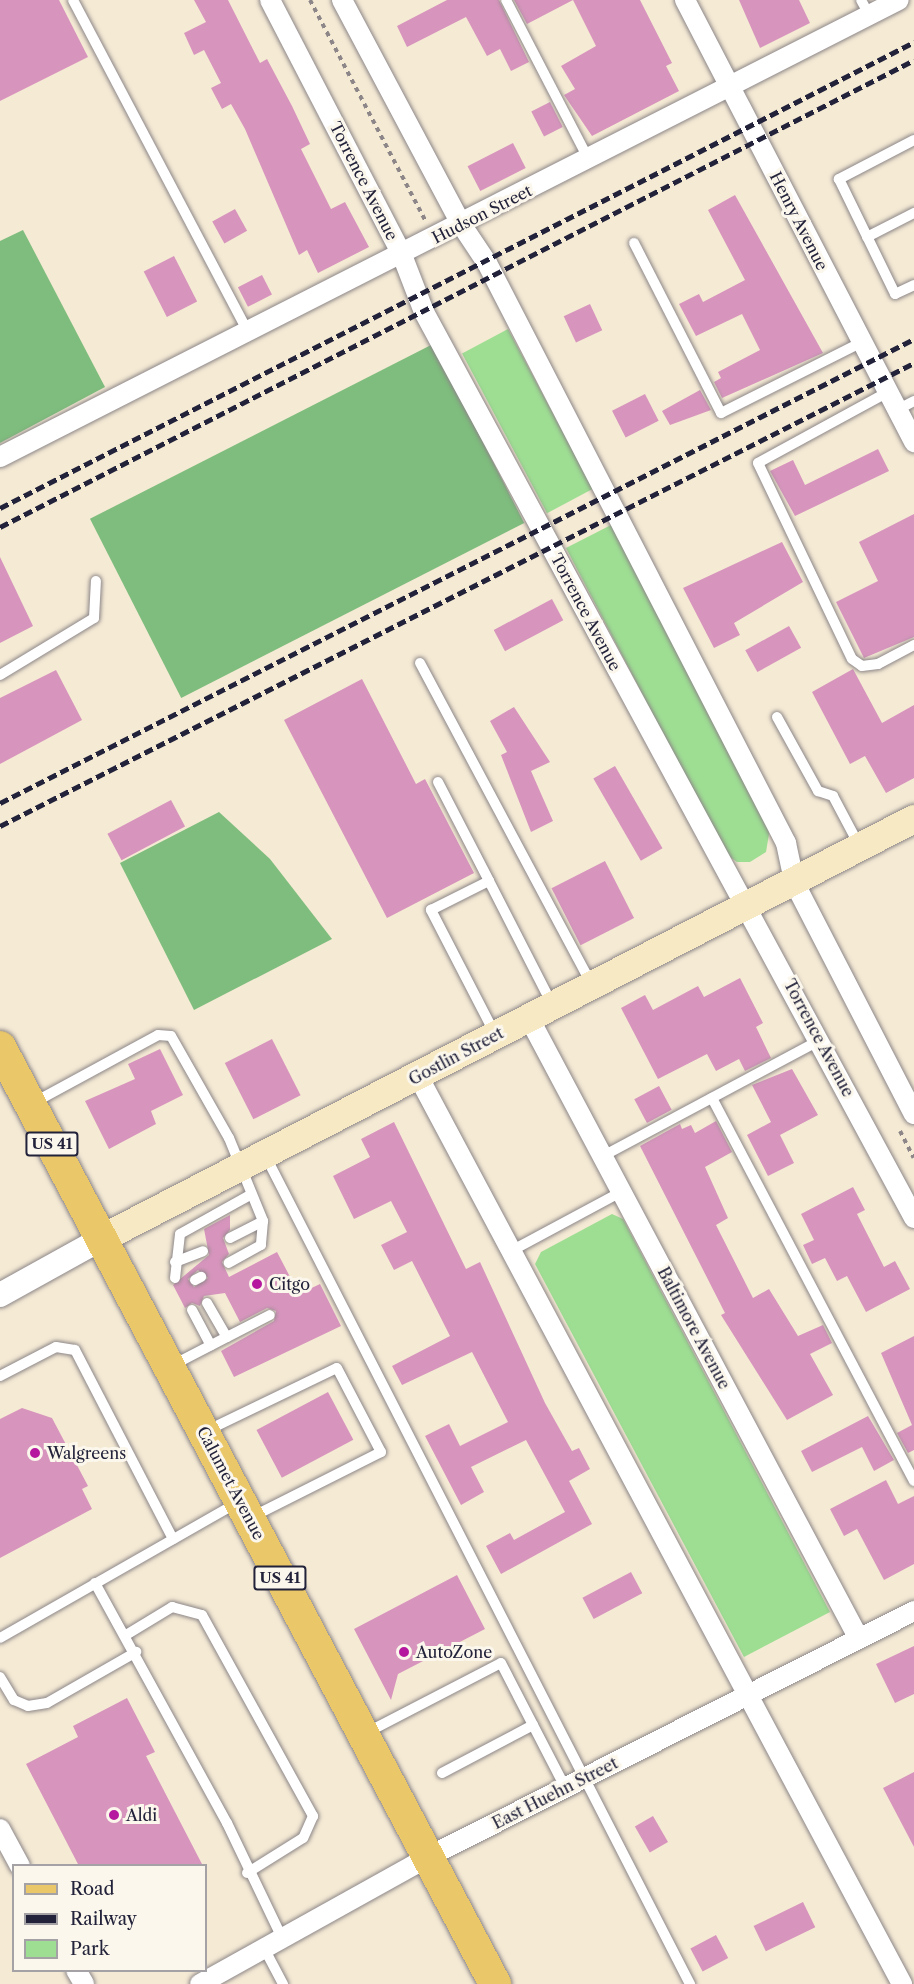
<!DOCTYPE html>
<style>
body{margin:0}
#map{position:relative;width:914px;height:1984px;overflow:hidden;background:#f5ead4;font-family:"Libre Caslon Text",serif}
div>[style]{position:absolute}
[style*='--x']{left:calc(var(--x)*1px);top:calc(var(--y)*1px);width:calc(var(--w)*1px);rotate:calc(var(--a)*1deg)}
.green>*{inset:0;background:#9ede93;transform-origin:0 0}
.forest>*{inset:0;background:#7ebd7d;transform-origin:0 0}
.building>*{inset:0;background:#d795bd;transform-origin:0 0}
.path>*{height:4px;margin-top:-2px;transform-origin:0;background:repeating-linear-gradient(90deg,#8c8688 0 4.5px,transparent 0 9px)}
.roads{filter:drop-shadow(0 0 2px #8c8688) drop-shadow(0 0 2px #8c8688)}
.service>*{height:10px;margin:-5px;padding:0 5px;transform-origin:5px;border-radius:5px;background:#fff}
.minor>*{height:20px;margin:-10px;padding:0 10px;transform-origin:10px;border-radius:10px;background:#fff}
.tertiary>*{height:24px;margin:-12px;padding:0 12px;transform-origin:12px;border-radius:12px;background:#fff}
.secondary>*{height:28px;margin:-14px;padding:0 14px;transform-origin:14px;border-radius:14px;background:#f7e9c3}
.primary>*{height:32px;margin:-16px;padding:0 16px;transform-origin:16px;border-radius:16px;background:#eac769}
.rail>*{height:4.5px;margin-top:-2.25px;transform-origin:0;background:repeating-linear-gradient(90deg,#22223b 0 9px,transparent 0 13.5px)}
.dots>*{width:16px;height:16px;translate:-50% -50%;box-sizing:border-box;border:3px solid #fbf7ec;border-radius:50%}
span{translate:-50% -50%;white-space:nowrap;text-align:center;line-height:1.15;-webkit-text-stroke:6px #fbf7ec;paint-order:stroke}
.shield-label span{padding:2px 4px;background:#fbf7ec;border:2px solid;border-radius:4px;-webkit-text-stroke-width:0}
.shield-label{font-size:15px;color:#22223b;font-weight:700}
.street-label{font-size:16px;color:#22223b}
.poi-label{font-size:16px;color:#22223b}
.left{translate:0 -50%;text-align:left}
.legend{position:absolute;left:12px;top:1864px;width:195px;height:108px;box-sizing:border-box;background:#fbf7ec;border:2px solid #a4a2a5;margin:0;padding:8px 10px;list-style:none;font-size:18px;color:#22223b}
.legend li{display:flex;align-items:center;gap:12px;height:30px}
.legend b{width:30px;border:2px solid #a4a2a5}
</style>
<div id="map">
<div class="green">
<div style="left:508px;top:329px;width:181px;height:52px;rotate:62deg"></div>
<div style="clip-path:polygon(611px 525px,770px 828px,766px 852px,750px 862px,737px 862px,726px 854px,566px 548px)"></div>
<div style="clip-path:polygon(612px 1214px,623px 1219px,830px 1612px,744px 1657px,535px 1264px,541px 1252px)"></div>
</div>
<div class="forest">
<div style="clip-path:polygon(23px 230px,105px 387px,0 443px,0 241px)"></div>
<div style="left:433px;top:344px;width:201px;height:385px;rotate:63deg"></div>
<div style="clip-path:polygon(219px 812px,270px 859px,332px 939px,194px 1010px,120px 863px)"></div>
</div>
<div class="building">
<div style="clip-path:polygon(0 0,59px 0,88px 57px,0 101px)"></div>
<div style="clip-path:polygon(194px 0,228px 0,260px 63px,267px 59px,292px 106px,310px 144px,301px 149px,331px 209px,345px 202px,369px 247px,318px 273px,307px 250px,299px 255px,245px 129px,231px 104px,222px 109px,211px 88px,221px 83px,204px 50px,194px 55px,184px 33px,206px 22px)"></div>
<div style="clip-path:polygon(447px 0,499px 0,529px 62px,511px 71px,500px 49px,487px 56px,466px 17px,407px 47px,397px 26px)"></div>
<div style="clip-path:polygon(514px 0,640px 0,672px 63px,666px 66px,679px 91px,592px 136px,564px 95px,575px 89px,561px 66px,596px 46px,573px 0,527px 24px)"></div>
<div style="clip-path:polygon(739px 0,799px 0,810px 23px,760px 48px)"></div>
<div style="left:550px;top:102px;width:28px;height:21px;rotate:63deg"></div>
<div style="left:513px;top:143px;width:28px;height:51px;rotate:63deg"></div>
<div style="clip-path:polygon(735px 195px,823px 353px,722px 398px,714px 382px,721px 378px,718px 372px,760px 350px,742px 314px,696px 336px,679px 304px,699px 294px,703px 302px,745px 280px,708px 210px)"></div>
<div style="left:235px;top:209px;width:25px;height:26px;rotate:61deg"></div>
<div style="left:174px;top:256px;width:51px;height:34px;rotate:63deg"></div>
<div style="left:262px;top:275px;width:22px;height:27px;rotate:63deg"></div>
<div style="left:590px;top:304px;width:29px;height:29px;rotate:65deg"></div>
<div style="clip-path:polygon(700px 390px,711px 410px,670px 425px,662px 411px)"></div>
<div style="left:645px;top:394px;width:30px;height:37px;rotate:63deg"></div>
<div style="clip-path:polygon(878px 449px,889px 471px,795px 516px,770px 471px,793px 460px,805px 485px)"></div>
<div style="clip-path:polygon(914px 514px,914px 637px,864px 658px,836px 602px,878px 581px,859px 542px)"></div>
<div style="clip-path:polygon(782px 542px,803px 582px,734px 623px,740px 635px,714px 648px,683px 588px)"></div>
<div style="clip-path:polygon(0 557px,33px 626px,0 643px)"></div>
<div style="left:552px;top:599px;width:24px;height:66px;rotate:62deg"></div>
<div style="left:789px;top:626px;width:25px;height:50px;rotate:61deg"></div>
<div style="clip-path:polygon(853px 669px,882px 723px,914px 705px,914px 778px,886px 793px,865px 756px,850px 764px,812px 692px)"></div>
<div style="clip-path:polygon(56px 670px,82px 720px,0 764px,0 698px)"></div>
<div style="clip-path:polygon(362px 679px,416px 784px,425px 779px,474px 873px,387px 918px,284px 720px)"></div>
<div style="clip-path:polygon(514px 707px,550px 762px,531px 771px,553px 821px,531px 832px,501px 755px,507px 752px,490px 721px)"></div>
<div style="left:615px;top:766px;width:95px;height:25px;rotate:60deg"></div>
<div style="left:171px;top:800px;width:30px;height:72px;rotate:62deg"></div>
<div style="left:605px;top:861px;width:64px;height:60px;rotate:63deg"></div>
<div style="clip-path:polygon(740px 978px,763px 1023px,756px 1027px,771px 1058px,745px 1071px,739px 1059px,716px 1071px,707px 1054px,658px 1079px,621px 1008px,645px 995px,653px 1010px,698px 986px,704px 997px)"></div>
<div style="left:272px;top:1039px;width:63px;height:53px;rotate:63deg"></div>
<div style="clip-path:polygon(160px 1049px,183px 1095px,151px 1111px,156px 1124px,109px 1149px,85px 1101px,135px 1079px,128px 1064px)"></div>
<div style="clip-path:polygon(792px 1069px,818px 1115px,780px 1135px,794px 1163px,768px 1176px,747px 1135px,771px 1122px,752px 1085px)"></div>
<div style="left:659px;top:1086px;width:27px;height:28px;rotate:62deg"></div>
<div style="clip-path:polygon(716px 1121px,732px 1152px,705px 1167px,728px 1218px,716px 1225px,753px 1298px,769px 1289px,798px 1336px,823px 1325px,832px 1343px,810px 1354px,833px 1395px,787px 1420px,721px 1315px,725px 1313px,640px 1146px,680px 1124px,682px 1129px,691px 1125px,695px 1133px)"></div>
<div style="clip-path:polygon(394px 1122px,466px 1269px,480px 1262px,545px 1403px,572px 1451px,579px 1448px,590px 1469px,569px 1481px,592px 1524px,501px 1574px,486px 1546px,510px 1533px,514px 1540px,565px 1512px,526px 1440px,471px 1467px,484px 1492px,461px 1505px,425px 1436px,449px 1424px,460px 1446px,508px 1422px,472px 1352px,402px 1385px,392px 1366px,450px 1336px,412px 1261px,394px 1270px,381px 1245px,407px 1232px,391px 1201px,354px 1219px,333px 1176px,370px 1157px,361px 1139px)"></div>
<div style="clip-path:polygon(853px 1187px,865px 1210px,857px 1214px,884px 1267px,895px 1261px,910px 1289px,866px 1312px,847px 1276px,837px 1281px,825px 1258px,812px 1264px,803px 1245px,814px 1240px,801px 1214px)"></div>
<div style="clip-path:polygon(evenodd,230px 1215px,230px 1230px,223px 1238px,229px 1254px,222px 1262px,229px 1277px,277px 1252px,299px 1294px,320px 1284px,341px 1326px,234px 1377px,221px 1351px,274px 1321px,276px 1311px,267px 1308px,240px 1322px,225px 1293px,204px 1296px,200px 1306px,192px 1303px,185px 1308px,173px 1285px,209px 1255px,204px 1229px,230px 1215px,198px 1270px,208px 1278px,194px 1287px,188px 1279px,198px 1270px)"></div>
<div style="clip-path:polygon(914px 1336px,914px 1450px,908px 1453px,897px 1433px,912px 1425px,881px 1353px)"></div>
<div style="left:328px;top:1392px;width:54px;height:81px;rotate:62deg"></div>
<div style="clip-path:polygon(22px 1408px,52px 1418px,88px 1486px,82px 1489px,92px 1509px,0 1558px,0 1419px)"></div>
<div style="clip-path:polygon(868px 1416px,894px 1460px,874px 1471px,862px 1447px,812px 1472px,801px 1451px)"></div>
<div style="clip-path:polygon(886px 1480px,898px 1504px,914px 1496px,914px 1564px,884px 1580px,857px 1529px,844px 1536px,830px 1509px)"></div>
<div style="left:631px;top:1572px;width:24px;height:55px;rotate:62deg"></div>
<div style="clip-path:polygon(457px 1575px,485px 1629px,398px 1674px,391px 1700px,354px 1629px)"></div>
<div style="clip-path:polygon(914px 1646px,914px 1694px,895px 1703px,876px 1664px)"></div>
<div style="clip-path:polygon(127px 1698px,155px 1752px,146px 1756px,203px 1866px,79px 1866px,26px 1764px,78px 1737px,73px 1726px)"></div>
<div style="clip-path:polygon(914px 1772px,914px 1847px,883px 1788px)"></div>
<div style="left:653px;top:1816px;width:30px;height:21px;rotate:60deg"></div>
<div style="left:803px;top:1902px;width:28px;height:55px;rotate:64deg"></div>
<div style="left:716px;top:1935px;width:26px;height:29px;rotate:62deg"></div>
</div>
<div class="path">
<div style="--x:310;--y:0;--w:248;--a:62.4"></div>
<div style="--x:900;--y:1131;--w:30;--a:63"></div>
</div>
<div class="roads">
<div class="service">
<div style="--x:73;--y:0;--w:375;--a:62.2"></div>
<div style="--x:506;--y:0;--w:180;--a:62.6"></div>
<div style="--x:861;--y:0;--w:18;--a:61"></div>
<div style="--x:914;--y:140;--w:85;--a:152.5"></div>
<div style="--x:839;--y:179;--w:128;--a:64"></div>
<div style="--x:895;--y:294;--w:21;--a:-25"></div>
<div style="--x:867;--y:237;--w:53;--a:-27.1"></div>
<div style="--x:634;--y:243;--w:191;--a:62.9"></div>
<div style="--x:721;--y:413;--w:158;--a:-26.7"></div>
<div style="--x:888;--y:392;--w:148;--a:151.4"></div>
<div style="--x:758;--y:463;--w:217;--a:64.4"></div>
<div style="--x:852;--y:659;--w:12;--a:35"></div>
<div style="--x:862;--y:666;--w:16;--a:-7"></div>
<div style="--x:878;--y:664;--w:41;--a:-27.8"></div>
<div style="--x:897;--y:410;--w:19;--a:-28"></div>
<div style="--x:420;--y:663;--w:365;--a:61.9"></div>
<div style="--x:0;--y:675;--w:110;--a:-31.2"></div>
<div style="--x:94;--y:618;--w:37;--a:-87"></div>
<div style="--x:777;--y:717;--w:85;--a:61"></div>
<div style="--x:818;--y:791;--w:16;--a:18"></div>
<div style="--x:833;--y:796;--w:58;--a:62.1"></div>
<div style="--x:438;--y:782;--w:111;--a:62.7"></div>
<div style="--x:495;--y:1034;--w:140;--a:-117.3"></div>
<div style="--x:431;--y:910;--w:65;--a:-26.6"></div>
<div style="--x:489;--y:881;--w:140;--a:62.9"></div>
<div style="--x:712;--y:1098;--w:433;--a:62.2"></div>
<div style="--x:33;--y:1103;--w:142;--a:-28.5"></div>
<div style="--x:158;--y:1035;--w:13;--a:4"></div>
<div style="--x:171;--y:1036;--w:117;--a:60.4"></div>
<div style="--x:229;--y:1138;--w:90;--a:67.7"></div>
<div style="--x:263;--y:1221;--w:24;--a:95"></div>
<div style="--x:261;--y:1245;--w:37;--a:151"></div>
<div style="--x:265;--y:1155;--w:932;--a:62.86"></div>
<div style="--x:603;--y:1156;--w:246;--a:-28.1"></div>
<div style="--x:230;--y:1238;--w:37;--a:-27"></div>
<div style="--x:511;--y:1251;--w:125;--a:-28.2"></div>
<div style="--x:175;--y:1262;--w:30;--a:-21"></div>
<div style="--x:175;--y:1278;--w:44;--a:-83.5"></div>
<div style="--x:180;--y:1234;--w:80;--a:-29.1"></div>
<div style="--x:195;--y:1280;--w:7;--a:-27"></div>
<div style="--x:207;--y:1303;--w:39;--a:60"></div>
<div style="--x:227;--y:1337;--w:48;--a:-27.1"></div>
<div style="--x:192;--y:1310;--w:40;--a:62"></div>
<div style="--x:171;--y:1366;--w:63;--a:-27.4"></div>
<div style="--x:0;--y:1376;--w:63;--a:-27.4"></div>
<div style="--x:56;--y:1347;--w:19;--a:9"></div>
<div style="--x:75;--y:1350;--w:213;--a:62.6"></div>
<div style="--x:206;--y:1431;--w:145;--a:-25.7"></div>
<div style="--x:337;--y:1368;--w:95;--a:62.4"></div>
<div style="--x:381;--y:1452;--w:144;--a:153.3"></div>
<div style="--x:95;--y:1583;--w:274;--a:61.2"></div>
<div style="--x:227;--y:1823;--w:127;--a:64.4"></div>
<div style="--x:126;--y:1635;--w:54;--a:-31.3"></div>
<div style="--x:172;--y:1607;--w:31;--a:15"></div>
<div style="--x:202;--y:1615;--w:230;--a:61.1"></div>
<div style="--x:313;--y:1816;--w:24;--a:114"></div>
<div style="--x:303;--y:1838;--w:66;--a:148"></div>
<div style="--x:0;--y:1638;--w:273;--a:-29.7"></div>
<div style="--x:0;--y:1677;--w:27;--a:59"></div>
<div style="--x:14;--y:1700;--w:15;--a:23"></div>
<div style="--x:28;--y:1706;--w:19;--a:-9"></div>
<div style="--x:47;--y:1703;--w:103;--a:-29.8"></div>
<div style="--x:364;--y:1734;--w:154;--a:-27.4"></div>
<div style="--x:501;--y:1663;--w:140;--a:62.7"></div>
<div style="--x:442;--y:1773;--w:103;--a:-27.8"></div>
<div style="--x:264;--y:1948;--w:41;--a:62.2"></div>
</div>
<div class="minor">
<div style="--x:270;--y:0;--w:287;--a:62.6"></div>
<div style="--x:402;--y:255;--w:61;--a:68.9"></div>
<div style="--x:424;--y:312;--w:1030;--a:61.59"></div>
<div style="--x:342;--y:0;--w:254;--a:62"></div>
<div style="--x:461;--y:224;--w:47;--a:56.3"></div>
<div style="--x:487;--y:263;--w:653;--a:62.73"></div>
<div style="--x:786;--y:843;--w:40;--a:78"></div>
<div style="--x:794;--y:882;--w:261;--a:62.7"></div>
<div style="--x:685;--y:0;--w:498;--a:62.6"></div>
<div style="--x:0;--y:457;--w:1008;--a:-26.95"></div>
<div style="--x:529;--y:1018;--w:703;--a:62.01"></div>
<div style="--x:418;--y:1076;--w:1029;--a:61.94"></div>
<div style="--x:0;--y:1829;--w:42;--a:61.6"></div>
<div style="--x:76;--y:1970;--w:16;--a:60"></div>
<div style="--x:200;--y:1984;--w:261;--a:-29.1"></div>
<div style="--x:428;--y:1857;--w:545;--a:-26.85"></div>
</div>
<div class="tertiary">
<div style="--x:0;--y:1295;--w:115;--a:-29"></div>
</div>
<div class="secondary">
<div style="--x:101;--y:1239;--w:915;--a:-27.32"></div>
</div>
<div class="primary">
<div style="--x:0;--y:1047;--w:1060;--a:62.15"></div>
</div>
</div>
<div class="rail">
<div style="--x:0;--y:508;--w:1026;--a:-27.01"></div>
<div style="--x:0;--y:527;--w:1026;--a:-27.06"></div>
<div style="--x:0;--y:803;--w:1025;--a:-26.92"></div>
<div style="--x:0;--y:826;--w:1025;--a:-26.87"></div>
</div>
<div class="dots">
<div style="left:257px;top:1284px;background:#b5179e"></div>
<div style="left:35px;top:1453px;background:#b5179e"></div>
<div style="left:404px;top:1652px;background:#b5179e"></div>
<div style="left:114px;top:1815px;background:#b5179e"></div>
</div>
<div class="shield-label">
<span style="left:52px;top:1144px">US 41</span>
<span style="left:280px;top:1578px">US 41</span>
</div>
<div class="street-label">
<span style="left:364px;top:181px;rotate:63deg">Torrence Avenue</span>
<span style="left:482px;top:214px;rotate:-27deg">Hudson Street</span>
<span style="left:799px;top:221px;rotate:63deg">Henry Avenue</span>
<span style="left:586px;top:612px;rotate:62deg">Torrence Avenue</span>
<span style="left:819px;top:1038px;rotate:62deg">Torrence Avenue</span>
<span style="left:456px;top:1056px;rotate:-28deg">Gostlin Street</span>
<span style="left:694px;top:1328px;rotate:62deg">Baltimore Avenue</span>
<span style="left:231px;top:1483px;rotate:62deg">Calumet Avenue</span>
<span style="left:555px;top:1793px;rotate:-27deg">East Huehn Street</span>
</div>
<div class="poi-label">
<span class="left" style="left:269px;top:1284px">Citgo</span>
<span class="left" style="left:47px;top:1453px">Walgreens</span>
<span class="left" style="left:416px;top:1652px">AutoZone</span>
<span class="left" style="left:126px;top:1815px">Aldi</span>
</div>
<ul class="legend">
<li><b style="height:8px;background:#eac769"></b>Road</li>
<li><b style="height:8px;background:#22223b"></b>Railway</li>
<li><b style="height:16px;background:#9ede93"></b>Park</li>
</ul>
</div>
